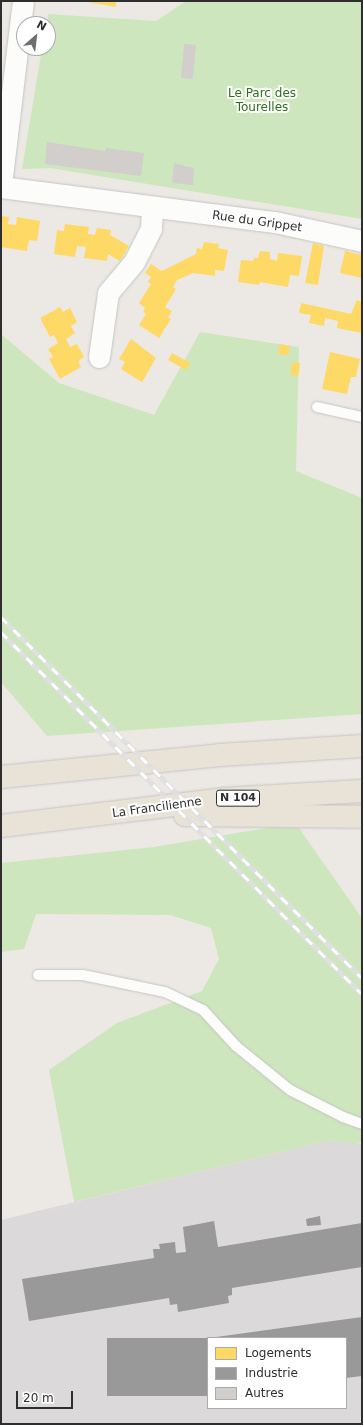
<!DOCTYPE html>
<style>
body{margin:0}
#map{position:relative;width:363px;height:1425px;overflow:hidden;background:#ece8e4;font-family:"DejaVu Sans",sans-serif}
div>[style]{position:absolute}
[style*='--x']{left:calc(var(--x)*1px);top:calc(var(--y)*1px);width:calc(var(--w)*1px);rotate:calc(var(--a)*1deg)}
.industrial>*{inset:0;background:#dcd9db}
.green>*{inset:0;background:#cee6be}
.homes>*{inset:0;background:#ffd966;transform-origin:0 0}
.industry>*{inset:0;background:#999;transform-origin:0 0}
.building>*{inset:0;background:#d1cecb;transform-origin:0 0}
.roads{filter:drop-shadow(0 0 1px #c5c4c5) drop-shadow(0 0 1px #c5c4c5)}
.service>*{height:10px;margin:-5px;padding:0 5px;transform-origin:5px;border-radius:5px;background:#fcfcfb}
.minor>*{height:21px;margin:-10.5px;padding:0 10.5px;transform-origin:10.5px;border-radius:10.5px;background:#fcfcfb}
.trunk>*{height:22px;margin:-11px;padding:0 11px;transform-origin:11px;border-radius:11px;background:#e9e2d6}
.rail>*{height:4.5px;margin-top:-2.25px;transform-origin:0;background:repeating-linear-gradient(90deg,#fff 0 9px,#dfdfe1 0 18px);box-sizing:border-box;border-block:1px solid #dfdfe1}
span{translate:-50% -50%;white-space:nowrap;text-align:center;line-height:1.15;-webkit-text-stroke:4px #fff;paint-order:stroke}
.shield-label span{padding:1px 3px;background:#fff;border:1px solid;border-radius:3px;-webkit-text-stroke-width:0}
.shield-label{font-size:11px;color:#2e2e2e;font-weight:700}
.park-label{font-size:12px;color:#2c6e1b}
.street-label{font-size:12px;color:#2e2e2e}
.frame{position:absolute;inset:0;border:2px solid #2e2e2e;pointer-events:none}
.legend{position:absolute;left:207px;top:1337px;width:140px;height:72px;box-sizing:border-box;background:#fff;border:1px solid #ababab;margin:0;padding:5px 7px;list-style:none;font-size:12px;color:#2e2e2e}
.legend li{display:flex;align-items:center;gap:8px;height:20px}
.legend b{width:20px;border:1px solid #ababab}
.north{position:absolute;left:16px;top:16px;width:40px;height:40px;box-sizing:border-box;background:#fff;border:1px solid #ababab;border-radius:50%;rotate:28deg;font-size:11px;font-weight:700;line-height:16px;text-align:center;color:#2e2e2e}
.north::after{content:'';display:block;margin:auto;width:14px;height:18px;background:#706f6e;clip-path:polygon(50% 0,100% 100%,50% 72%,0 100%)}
.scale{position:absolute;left:16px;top:1391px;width:57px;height:18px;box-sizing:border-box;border:2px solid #2e2e2e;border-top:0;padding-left:5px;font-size:12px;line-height:14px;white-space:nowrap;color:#2e2e2e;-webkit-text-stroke:3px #fff;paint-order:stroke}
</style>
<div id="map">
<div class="industrial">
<div style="clip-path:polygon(evenodd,330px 1140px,362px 1144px,362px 1424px,1px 1424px,1px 1220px,330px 1140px,208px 1338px,346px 1338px,346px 1408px,208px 1408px,208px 1338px)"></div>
</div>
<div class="green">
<div style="clip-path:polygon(186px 1px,362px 1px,362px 219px,50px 168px,22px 169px,42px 48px,48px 48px,48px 14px,156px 21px)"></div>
<div style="clip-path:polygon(200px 332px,299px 347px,296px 471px,362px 498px,362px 714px,47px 736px,1px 682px,1px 334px,59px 383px,154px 415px)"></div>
<div style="clip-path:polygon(273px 827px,299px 828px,362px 918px,362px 1141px,358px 1144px,330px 1140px,74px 1202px,49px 1070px,117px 1023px,202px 991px,219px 959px,211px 928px,170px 915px,36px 914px,24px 949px,1px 952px,1px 863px,154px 847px)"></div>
</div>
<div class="homes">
<div style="clip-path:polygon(82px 1px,116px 1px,116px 7px)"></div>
<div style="clip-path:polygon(1px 216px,9px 217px,8px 224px,16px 225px,17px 217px,40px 221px,37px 241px,29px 240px,27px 251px,1px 247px)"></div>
<div style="clip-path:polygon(65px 224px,89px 227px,88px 234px,95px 235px,97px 228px,111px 230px,110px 235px,129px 246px,120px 261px,108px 254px,107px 261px,84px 258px,86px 247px,77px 246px,75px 257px,54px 254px,57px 230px,64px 231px)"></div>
<div style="clip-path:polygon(204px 242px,219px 244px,218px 248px,228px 250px,224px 271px,215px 270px,215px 276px,193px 273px,177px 280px,173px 287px,176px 289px,165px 307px,172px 311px,168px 317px,171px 319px,159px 338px,139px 325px,146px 314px,143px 312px,145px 308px,139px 303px,151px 284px,148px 282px,151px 277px,145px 273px,151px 264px,162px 271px,196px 254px,197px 248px,202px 249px)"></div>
<div style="clip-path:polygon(313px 243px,324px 246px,318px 285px,305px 283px)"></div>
<div style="clip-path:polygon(260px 251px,270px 252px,270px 259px,277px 261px,278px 253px,302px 256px,299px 276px,290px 275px,288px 287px,260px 282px,259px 285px,238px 282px,241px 260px,253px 261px,254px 258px,258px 258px)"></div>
<div style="clip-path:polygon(345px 251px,362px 255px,362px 278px,340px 273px)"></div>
<div style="clip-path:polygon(357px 300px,362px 302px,362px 333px,337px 328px,338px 321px,325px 318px,324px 326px,309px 323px,311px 315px,299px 313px,301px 303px,351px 314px)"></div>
<div style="clip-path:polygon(60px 307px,63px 312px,70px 308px,77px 322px,71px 326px,75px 333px,66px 339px,70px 347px,77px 344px,84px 357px,78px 361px,81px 367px,60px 379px,49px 359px,53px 357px,48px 349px,58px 343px,54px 335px,50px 337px,40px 318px)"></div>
<div style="clip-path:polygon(131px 339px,156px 358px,142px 382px,121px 369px,125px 362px,119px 359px)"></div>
<div style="clip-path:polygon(279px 344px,290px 346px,288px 355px,278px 354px)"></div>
<div style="clip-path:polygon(330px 352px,360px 359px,356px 377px,351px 377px,347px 394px,322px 389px)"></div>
<div style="left:172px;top:353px;width:21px;height:8px;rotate:29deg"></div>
<div style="left:292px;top:362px;width:8px;height:13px;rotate:7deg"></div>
</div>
<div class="industry">
<div style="clip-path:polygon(320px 1216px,321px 1225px,307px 1226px,306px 1219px)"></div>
<div style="clip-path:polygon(214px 1221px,218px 1247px,362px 1223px,362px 1267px,232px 1288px,232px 1295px,228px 1296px,229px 1303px,178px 1312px,177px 1304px,170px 1305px,169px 1298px,29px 1321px,22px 1279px,154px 1258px,153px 1249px,160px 1249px,159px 1244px,175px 1242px,176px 1253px,186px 1252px,183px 1227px)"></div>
<div style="clip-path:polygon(362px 1317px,362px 1376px,346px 1378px,346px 1338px,209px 1338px)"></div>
<div style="left:208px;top:1338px;width:58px;height:101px;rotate:90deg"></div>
</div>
<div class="building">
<div style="left:184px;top:44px;width:12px;height:34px;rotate:5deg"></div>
<div style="clip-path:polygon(47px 142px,105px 151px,106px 148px,144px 153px,141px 176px,45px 164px)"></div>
<div style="clip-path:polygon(174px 163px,194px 168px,193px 185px,172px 183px)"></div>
</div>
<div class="roads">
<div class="service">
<div style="--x:317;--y:407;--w:46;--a:12.5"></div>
<div style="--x:38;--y:975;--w:45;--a:0"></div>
<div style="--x:83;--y:975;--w:84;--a:11.7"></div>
<div style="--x:165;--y:992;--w:42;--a:25.3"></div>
<div style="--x:203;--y:1010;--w:49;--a:47.5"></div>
<div style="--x:236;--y:1046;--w:70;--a:39.2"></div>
<div style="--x:290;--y:1090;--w:59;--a:27"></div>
<div style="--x:343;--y:1117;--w:20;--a:20"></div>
</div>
<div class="minor">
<div style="--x:1;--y:185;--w:185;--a:-83.2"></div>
<div style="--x:1;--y:187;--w:276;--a:7.3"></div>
<div style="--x:275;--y:222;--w:89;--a:12.3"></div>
<div style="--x:99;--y:357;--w:65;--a:-82"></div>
<div style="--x:108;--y:293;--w:40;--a:-50"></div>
<div style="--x:134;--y:262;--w:38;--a:-63"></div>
<div style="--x:151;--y:228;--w:20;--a:-87"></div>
</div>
<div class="trunk">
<div style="--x:1;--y:777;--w:220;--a:-5.7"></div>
<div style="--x:220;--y:755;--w:142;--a:-3.6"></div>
<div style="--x:185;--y:815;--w:177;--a:0.6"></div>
<div style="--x:1;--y:826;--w:224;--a:-6.9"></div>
<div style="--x:223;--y:799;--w:139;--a:-3.3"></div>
</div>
</div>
<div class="rail">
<div style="--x:1;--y:617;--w:511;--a:45"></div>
<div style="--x:1;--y:632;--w:511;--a:45.08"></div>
</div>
<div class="shield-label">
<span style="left:238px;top:798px">N 104</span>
</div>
<div class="park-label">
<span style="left:262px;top:101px">Le Parc des<br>Tourelles</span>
</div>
<div class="street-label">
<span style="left:257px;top:222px;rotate:8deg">Rue du Grippet</span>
<span style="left:157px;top:808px;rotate:-8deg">La Francilienne</span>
</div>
<div class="frame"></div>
<ul class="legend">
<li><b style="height:11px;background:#ffd966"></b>Logements</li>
<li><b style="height:11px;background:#999"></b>Industrie</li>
<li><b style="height:11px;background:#d1cecb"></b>Autres</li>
</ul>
<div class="north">N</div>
<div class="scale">20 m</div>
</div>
